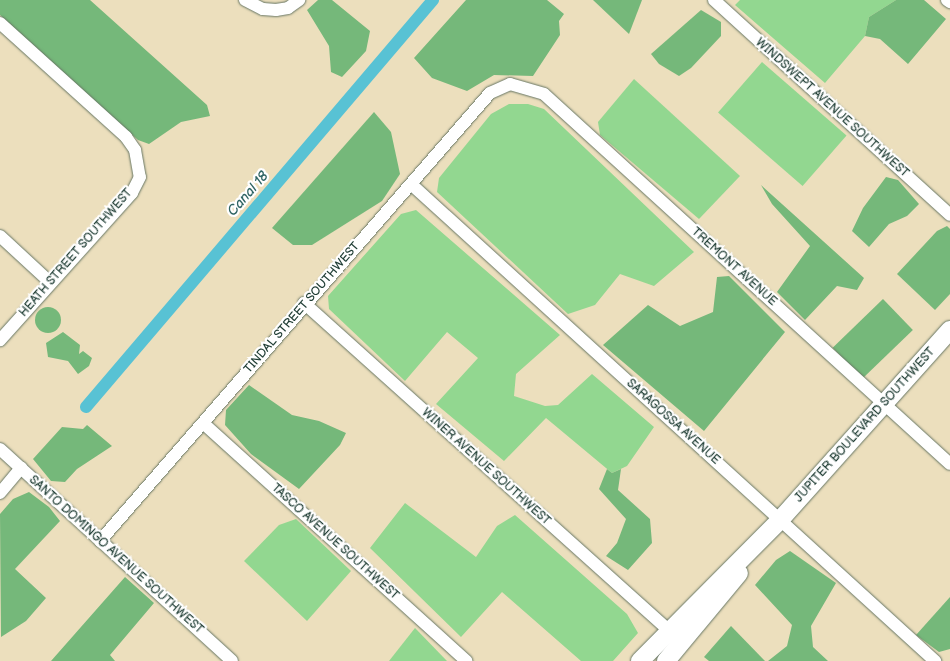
<!DOCTYPE html>
<style>
body{margin:0}
#map{position:relative;width:950px;height:661px;overflow:hidden;background:#ecdfbd;font-family:"Balsamiq Sans",sans-serif}
div>[style]{position:absolute}
[style*='--x']{left:calc(var(--x)*1px);top:calc(var(--y)*1px);width:calc(var(--w)*1px);rotate:calc(var(--a)*1deg)}
.green>*{inset:0;background:#92d790;transform-origin:0 0}
.forest>*{inset:0;background:#75b87a;transform-origin:0 0}
.round{border-radius:50%}
.canal>*{height:12px;margin:-6px;padding:0 6px;transform-origin:6px;border-radius:6px;background:#58c2d4}
.roads{filter:drop-shadow(0 0 1px #677664) drop-shadow(0 0 1px #677664)}
.street>*{height:12px;margin:-6px;padding:0 6px;transform-origin:6px;border-radius:6px;background:#fff}
.secondary>*{height:18px;margin:-9px;padding:0 9px;transform-origin:9px;border-radius:9px;background:#fff}
span{translate:-50% -50%;white-space:nowrap;text-align:center;line-height:1.15;-webkit-text-stroke:4.5px #fff;paint-order:stroke}
.street-label{font-size:12px;color:#1f3d34}
.water-label{font-size:14px;color:#306564;font-style:italic}
</style>
<div id="map">
<div class="green">
<div style="clip-path:polygon(740px 0,896px 0,869px 17px,865px 36px,825px 83px,735px 5px)"></div>
<div style="left:762px;top:62px;width:112px;height:67px;rotate:41deg"></div>
<div style="clip-path:polygon(634px 79px,740px 176px,699px 219px,600px 135px,598px 122px)"></div>
<div style="clip-path:polygon(509px 104px,528px 104px,544px 109px,694px 252px,654px 286px,620px 274px,595px 305px,568px 314px,437px 192px,439px 178px,491px 114px)"></div>
<div style="clip-path:polygon(416px 210px,560px 335px,516px 374px,514px 396px,545px 406px,558px 405px,592px 374px,654px 427px,627px 466px,612px 473px,546px 418px,504px 461px,436px 404px,478px 358px,447px 332px,405px 381px,329px 309px,328px 296px,401px 214px)"></div>
<div style="clip-path:polygon(405px 503px,476px 557px,497px 526px,515px 515px,627px 614px,638px 633px,613px 661px,581px 661px,502px 592px,461px 637px,370px 548px)"></div>
<div style="clip-path:polygon(296px 519px,351px 571px,307px 621px,244px 561px,279px 525px)"></div>
<div style="clip-path:polygon(415px 628px,447px 661px,389px 661px)"></div>
</div>
<div class="forest">
<div style="clip-path:polygon(0 0,90px 0,207px 105px,210px 116px,181px 122px,149px 144px,138px 140px,0 15px)"></div>
<div style="clip-path:polygon(318px 0,332px 0,370px 31px,366px 51px,342px 77px,331px 72px,329px 46px,307px 10px)"></div>
<div style="clip-path:polygon(466px 0,547px 0,564px 14px,559px 21px,560px 35px,533px 76px,494px 75px,467px 91px,432px 78px,414px 58px)"></div>
<div style="clip-path:polygon(593px 0,642px 0,629px 34px)"></div>
<div style="clip-path:polygon(896px 0,924px 0,946px 19px,908px 64px,880px 39px,865px 36px,869px 17px)"></div>
<div style="clip-path:polygon(701px 10px,721px 22px,721px 36px,691px 68px,679px 76px,659px 64px,651px 54px)"></div>
<div style="clip-path:polygon(374px 112px,391px 132px,400px 174px,382px 201px,312px 245px,293px 245px,272px 228px)"></div>
<div style="clip-path:polygon(886px 177px,898px 180px,919px 204px,907px 216px,889px 224px,869px 247px,852px 231px,863px 208px)"></div>
<div style="clip-path:polygon(761px 185px,864px 278px,857px 290px,837px 286px,805px 320px,777px 292px,810px 246px,772px 204px)"></div>
<div style="clip-path:polygon(947px 226px,950px 229px,950px 294px,935px 310px,897px 274px,937px 231px)"></div>
<div style="clip-path:polygon(729px 276px,785px 332px,704px 431px,603px 345px,648px 305px,680px 326px,713px 312px,717px 277px)"></div>
<div style="left:883px;top:299px;width:43px;height:70px;rotate:46deg"></div>
<div class="round" style="left:35px;top:307px;width:26px;height:26px"></div>
<div style="clip-path:polygon(63px 332px,80px 345px,79px 354px,83px 351px,92px 358px,89px 366px,78px 374px,68px 361px,48px 357px,46px 343px)"></div>
<div style="clip-path:polygon(249px 385px,292px 415px,319px 421px,346px 433px,340px 445px,299px 489px,251px 454px,225px 425px,226px 410px)"></div>
<div style="clip-path:polygon(87px 425px,112px 446px,77px 469px,65px 482px,51px 481px,33px 459px,62px 427px,83px 429px)"></div>
<div style="clip-path:polygon(607px 469px,612px 473px,621px 469px,618px 490px,650px 519px,652px 543px,628px 570px,606px 556px,617px 543px,626px 519px,599px 489px)"></div>
<div style="clip-path:polygon(29px 492px,49px 507px,60px 521px,15px 569px,46px 598px,26px 621px,1px 637px,0 514px,13px 499px)"></div>
<div style="clip-path:polygon(790px 551px,836px 583px,811px 626px,813px 647px,828px 661px,768px 661px,787px 646px,792px 625px,755px 585px,776px 560px)"></div>
<div style="clip-path:polygon(125px 577px,154px 603px,110px 655px,115px 661px,51px 661px)"></div>
<div style="clip-path:polygon(950px 597px,950px 649px,939px 652px,916px 635px)"></div>
<div style="clip-path:polygon(731px 626px,765px 661px,709px 661px,704px 657px)"></div>
</div>
<div class="canal">
<div style="--x:86;--y:407;--w:535;--a:-49.55"></div>
</div>
<div class="roads">
<div class="street">
<div style="--x:245;--y:0;--w:20;--a:27"></div>
<div style="--x:263;--y:9;--w:13;--a:4"></div>
<div style="--x:276;--y:10;--w:12;--a:-9"></div>
<div style="--x:288;--y:8;--w:14;--a:-36"></div>
<div style="--x:714;--y:0;--w:319;--a:42.3"></div>
<div style="--x:947;--y:0;--w:4;--a:34"></div>
<div style="--x:0;--y:23;--w:170;--a:42.1"></div>
<div style="--x:126;--y:137;--w:16;--a:55"></div>
<div style="--x:135;--y:150;--w:27;--a:80"></div>
<div style="--x:140;--y:177;--w:18;--a:117"></div>
<div style="--x:132;--y:193;--w:198;--a:131.9"></div>
<div style="--x:411;--y:184;--w:709;--a:42.31"></div>
<div style="--x:0;--y:236;--w:69;--a:42.7"></div>
<div style="--x:304;--y:303;--w:490;--a:41.9"></div>
<div style="--x:203;--y:423;--w:355;--a:42.1"></div>
<div style="--x:0;--y:449;--w:314;--a:42.4"></div>
<div style="--x:0;--y:493;--w:33;--a:-50"></div>
<div style="--x:100;--y:541;--w:594;--a:-48.96"></div>
<div style="--x:490;--y:93;--w:22;--a:-24"></div>
<div style="--x:510;--y:84;--w:35;--a:16"></div>
<div style="--x:544;--y:94;--w:549;--a:42.34"></div>
</div>
<div class="secondary">
<div style="--x:640;--y:661;--w:199;--a:-45.2"></div>
<div style="--x:780;--y:520;--w:255;--a:-48.2"></div>
<div style="--x:666;--y:661;--w:114;--a:-50.3"></div>
</div>
</div>
<div class="street-label">
<span style="left:832px;top:108px;rotate:42deg">WINDSWEPT AVENUE SOUTHWEST</span>
<span style="left:76px;top:253px;rotate:-49deg">HEATH STREET SOUTHWEST</span>
<span style="left:734px;top:267px;rotate:42deg">TREMONT AVENUE</span>
<span style="left:302px;top:308px;rotate:-49deg">TINDAL STREET SOUTHWEST</span>
<span style="left:673px;top:422px;rotate:42deg">SARAGOSSA AVENUE</span>
<span style="left:865px;top:425px;rotate:-48deg">JUPITER BOULEVARD SOUTHWEST</span>
<span style="left:486px;top:467px;rotate:42deg">WINER AVENUE SOUTHWEST</span>
<span style="left:335px;top:542px;rotate:42deg">TASCO AVENUE SOUTHWEST</span>
<span style="left:116px;top:555px;rotate:42deg">SANTO DOMINGO AVENUE SOUTHWEST</span>
</div>
<div class="water-label">
<span style="left:248px;top:194px;rotate:-49deg">Canal 18</span>
</div>
</div>
